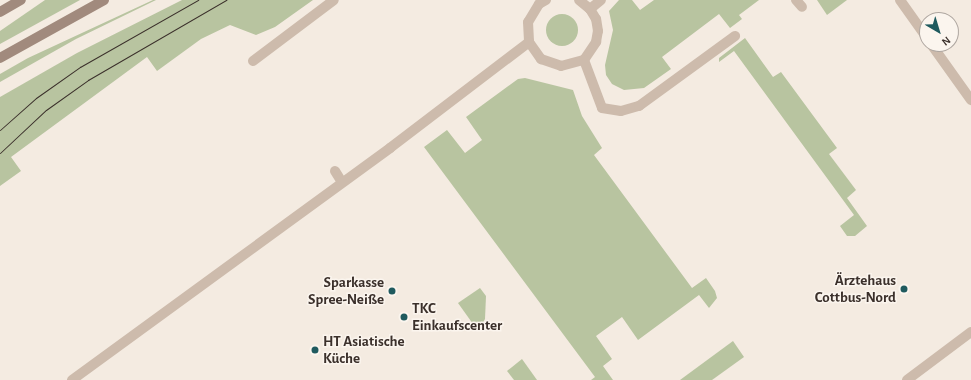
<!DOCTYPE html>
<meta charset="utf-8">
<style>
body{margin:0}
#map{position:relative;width:971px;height:380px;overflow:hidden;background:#f4ebe1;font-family:"Alegreya Sans",sans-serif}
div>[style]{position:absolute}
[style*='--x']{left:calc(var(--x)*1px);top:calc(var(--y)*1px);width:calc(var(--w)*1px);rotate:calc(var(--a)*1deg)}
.green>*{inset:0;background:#b8c4a0}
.round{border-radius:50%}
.service>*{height:10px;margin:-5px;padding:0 5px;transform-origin:5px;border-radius:5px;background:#cdbbac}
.secondary>*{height:10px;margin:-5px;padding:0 5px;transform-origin:5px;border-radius:5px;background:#a18a7d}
.tram>*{height:1px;margin:-0.5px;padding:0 0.5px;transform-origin:0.5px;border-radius:0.5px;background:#3b302b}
.dots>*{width:11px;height:11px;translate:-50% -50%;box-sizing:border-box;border:2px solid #fbf5ee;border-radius:50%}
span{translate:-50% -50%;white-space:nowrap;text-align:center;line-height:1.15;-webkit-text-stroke:3px #fbf5ee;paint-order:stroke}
.poi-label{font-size:15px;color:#3b302b;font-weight:700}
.right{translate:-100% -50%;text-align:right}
.left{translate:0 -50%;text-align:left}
.north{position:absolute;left:919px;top:12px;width:40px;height:40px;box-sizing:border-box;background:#fbf5ee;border:1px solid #aea6a0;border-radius:50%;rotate:142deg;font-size:11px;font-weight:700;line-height:16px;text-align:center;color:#3b302b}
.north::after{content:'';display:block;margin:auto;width:14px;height:18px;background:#1f5a5e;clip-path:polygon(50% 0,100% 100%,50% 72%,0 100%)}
</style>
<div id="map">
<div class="green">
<div style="clip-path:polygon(45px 0,80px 0,0 44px,0 31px)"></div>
<div style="clip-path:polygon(153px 0,156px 0,76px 39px,0 82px,0 74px,28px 58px)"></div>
<div style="clip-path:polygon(182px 0,313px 0,275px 27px,256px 35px,230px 25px,201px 39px,157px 71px,147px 57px,11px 157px,21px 171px,0 186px,0 97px,77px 53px)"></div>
<div style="clip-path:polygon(619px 0,632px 0,640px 10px,654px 0,759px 0,739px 15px,742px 19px,730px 28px,719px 14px,662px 57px,671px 69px,644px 88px,624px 90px,612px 84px,606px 75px,605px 65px,613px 30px,609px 11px)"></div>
<div style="clip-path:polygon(817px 0,847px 0,827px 15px)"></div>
<div class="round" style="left:546px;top:14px;width:32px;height:32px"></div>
<div style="clip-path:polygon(745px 38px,773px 77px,781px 72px,837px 148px,829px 154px,856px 190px,847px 198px,867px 226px,855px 236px,847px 236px,840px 226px,854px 215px,734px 51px,719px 62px,719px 58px)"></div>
<div style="clip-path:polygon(525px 78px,573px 90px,582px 116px,602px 148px,594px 155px,692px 288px,706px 278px,715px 291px,717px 298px,709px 308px,699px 295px,638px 340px,622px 317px,596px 336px,612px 359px,603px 366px,613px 380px,591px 380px,595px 377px,424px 147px,447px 130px,465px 153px,482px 140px,466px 117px,518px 79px)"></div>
<div style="clip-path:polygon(480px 288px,486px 296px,485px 319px,478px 331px,458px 303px)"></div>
<div style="clip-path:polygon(733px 341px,744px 357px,712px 380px,680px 380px)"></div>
<div style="clip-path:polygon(522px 359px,537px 380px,514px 380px,507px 371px)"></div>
</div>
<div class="service">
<div style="--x:546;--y:0;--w:8;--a:150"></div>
<div style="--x:539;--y:4;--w:21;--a:121"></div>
<div style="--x:528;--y:22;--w:20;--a:87"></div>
<div style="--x:529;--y:42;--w:21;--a:55"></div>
<div style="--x:541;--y:59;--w:21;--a:19"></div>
<div style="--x:561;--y:66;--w:24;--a:-15"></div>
<div style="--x:584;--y:60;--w:22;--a:-56"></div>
<div style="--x:596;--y:42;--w:11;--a:-80"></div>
<div style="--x:598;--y:31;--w:12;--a:-99"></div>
<div style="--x:596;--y:19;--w:12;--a:-121"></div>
<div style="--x:590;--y:9;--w:14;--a:-141"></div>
<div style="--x:796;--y:0;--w:9;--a:49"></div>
<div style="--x:900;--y:0;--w:47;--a:54.6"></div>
<div style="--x:590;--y:9;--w:14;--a:-39"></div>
<div style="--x:931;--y:44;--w:69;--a:54.5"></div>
<div style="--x:584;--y:60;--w:51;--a:69.4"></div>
<div style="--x:602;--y:108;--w:19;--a:9"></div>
<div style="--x:621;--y:111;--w:19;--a:-16"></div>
<div style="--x:639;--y:106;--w:119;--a:-36.1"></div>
<div style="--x:253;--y:61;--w:101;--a:-37"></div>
<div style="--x:335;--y:171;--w:13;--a:58"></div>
<div style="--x:72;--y:380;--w:394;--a:-36.1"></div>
<div style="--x:390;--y:148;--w:175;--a:-37.3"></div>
<div style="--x:907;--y:380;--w:80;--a:-36.9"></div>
</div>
<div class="secondary">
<div style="--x:0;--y:12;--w:24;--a:-30"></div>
<div style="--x:0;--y:58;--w:119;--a:-29.1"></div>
</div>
<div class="tram">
<div style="--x:0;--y:130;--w:48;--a:-41.6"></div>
<div style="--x:36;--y:98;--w:54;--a:-35.2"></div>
<div style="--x:80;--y:67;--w:136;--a:-29.6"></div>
<div style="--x:0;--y:153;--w:63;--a:-43.1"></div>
<div style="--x:46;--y:110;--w:52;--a:-35.5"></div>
<div style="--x:88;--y:80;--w:160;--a:-30.1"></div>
</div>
<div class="dots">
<div style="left:904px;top:289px;background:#1f5a5e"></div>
<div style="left:392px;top:291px;background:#1f5a5e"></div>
<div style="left:404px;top:317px;background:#1f5a5e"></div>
<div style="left:315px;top:350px;background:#1f5a5e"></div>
</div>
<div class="poi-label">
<span class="right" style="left:896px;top:289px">Ärztehaus<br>Cottbus-Nord</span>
<span class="right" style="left:384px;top:291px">Sparkasse<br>Spree-Neiße</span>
<span class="left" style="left:412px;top:317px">TKC<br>Einkaufscenter</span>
<span class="left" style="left:323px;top:350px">HT Asiatische<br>Küche</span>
</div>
<div class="north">N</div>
</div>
